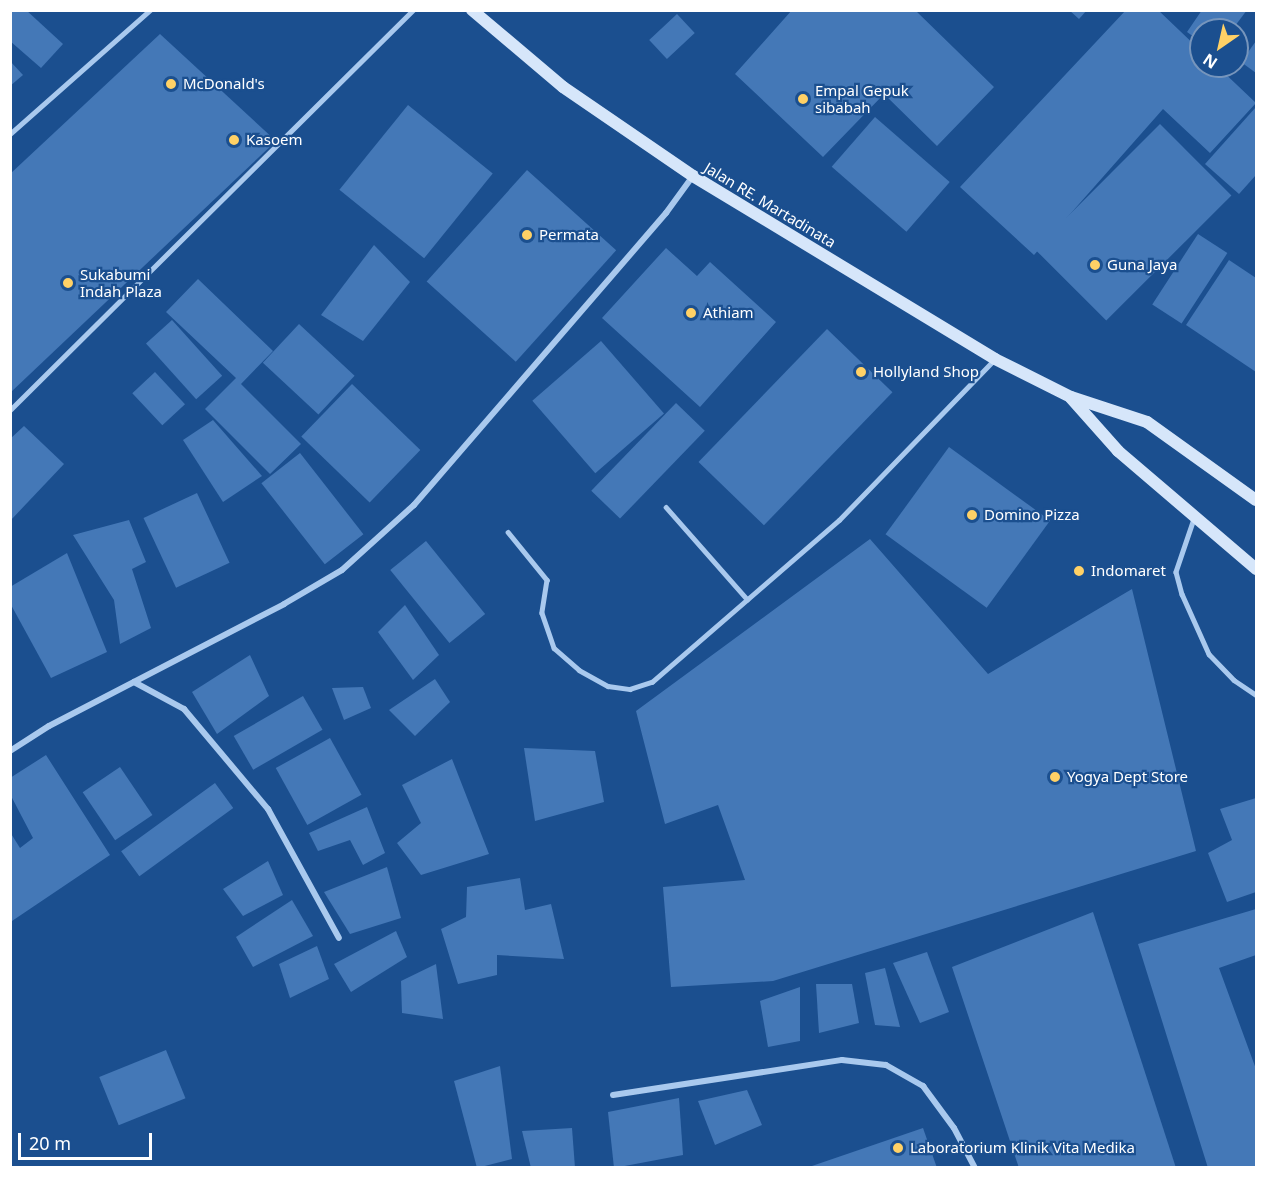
<!DOCTYPE html>
<style>
body{margin:0}
#map{position:relative;width:1267px;height:1178px;overflow:hidden;background:#1b4f8f;font-family:"Noto Sans",sans-serif}
div>[style]{position:absolute}
[style*='--x']{left:calc(var(--x)*1px);top:calc(var(--y)*1px);width:calc(var(--w)*1px);rotate:calc(var(--a)*1deg)}
.building>*{inset:0;background:#4478b7;transform-origin:0 0}
.lane>*{height:4.5px;margin:-2.25px;padding:0 2.25px;transform-origin:2.25px;border-radius:2.25px;background:#a9c9ee}
.street>*{height:6px;margin:-3px;padding:0 3px;transform-origin:3px;border-radius:3px;background:#a9c9ee}
.secondary>*{height:12px;margin:-6px;padding:0 6px;transform-origin:6px;border-radius:6px;background:#d6e6fa}
.dots>*{width:16px;height:16px;translate:-50% -50%;box-sizing:border-box;border:3px solid #1b4f8f;border-radius:50%}
span{translate:-50% -50%;white-space:nowrap;text-align:center;line-height:1.15;-webkit-text-stroke:4.5px #1b4f8f;paint-order:stroke}
.poi-label{font-size:15px;color:#fff}
.left{translate:0 -50%;text-align:left}
.street-label{font-size:15px;color:#fff}
.frame{position:absolute;inset:0;border:12px solid #fff;pointer-events:none}
.north{position:absolute;left:1189px;top:18px;width:60px;height:60px;box-sizing:border-box;background:#1b4f8f;border:2px solid #7695bc;border-radius:50%;rotate:214deg;font-size:16px;font-weight:700;line-height:24px;text-align:center;color:#fff}
.north::after{content:'';display:block;margin:auto;width:21px;height:27px;background:#ffd166;clip-path:polygon(50% 0,100% 100%,50% 72%,0 100%)}
.scale{position:absolute;left:18px;top:1133px;width:134px;height:27px;box-sizing:border-box;border:3px solid #fff;border-top:0;padding-left:8px;font-size:18px;line-height:21px;white-space:nowrap;color:#fff;-webkit-text-stroke:4px #1b4f8f;paint-order:stroke}
</style>
<div id="map">
<div class="building">
<div style="clip-path:polygon(10px 10px,26px 10px,63px 44px,41px 68px,10px 41px)"></div>
<div style="clip-path:polygon(792px 10px,915px 10px,994px 87px,937px 146px,884px 94px,823px 157px,735px 74px)"></div>
<div style="clip-path:polygon(1069px 10px,1087px 10px,1079px 19px)"></div>
<div style="clip-path:polygon(1126px 10px,1158px 10px,1201px 51px,1201px 66px,1217px 66px,1256px 103px,1210px 153px,1163px 109px,1034px 255px,960px 187px)"></div>
<div style="clip-path:polygon(1202px 10px,1247px 10px,1232px 30px,1201px 30px,1201px 42px,1187px 32px)"></div>
<div style="left:677px;top:14px;width:26px;height:38px;rotate:47deg"></div>
<div style="clip-path:polygon(160px 34px,276px 141px,10px 393px,10px 174px)"></div>
<div style="clip-path:polygon(1256px 41px,1256px 73px,1241px 62px)"></div>
<div style="clip-path:polygon(10px 61px,23px 75px,10px 86px)"></div>
<div style="left:408px;top:105px;width:109px;height:109px;rotate:39deg"></div>
<div style="clip-path:polygon(1256px 107px,1256px 175px,1239px 194px,1205px 164px)"></div>
<div style="left:875px;top:117px;width:99px;height:66px;rotate:41deg"></div>
<div style="left:1160px;top:124px;width:101px;height:177px;rotate:45deg"></div>
<div style="left:527px;top:170px;width:120px;height:150px;rotate:42deg"></div>
<div style="left:1198px;top:234px;width:35px;height:84px;rotate:33deg"></div>
<div style="clip-path:polygon(374px 245px,410px 282px,363px 341px,321px 315px)"></div>
<div style="clip-path:polygon(666px 248px,697px 276px,710px 262px,776px 322px,700px 407px,602px 318px)"></div>
<div style="clip-path:polygon(1229px 260px,1256px 278px,1256px 372px,1186px 325px)"></div>
<div style="clip-path:polygon(198px 279px,273px 351px,241px 384px,301px 444px,270px 474px,205px 409px,236px 378px,166px 312px)"></div>
<div style="left:172px;top:320px;width:75px;height:35px;rotate:48deg"></div>
<div style="left:299px;top:324px;width:76px;height:53px;rotate:43deg"></div>
<div style="left:827px;top:329px;width:91px;height:185px;rotate:44deg"></div>
<div style="left:601px;top:341px;width:96px;height:91px;rotate:49deg"></div>
<div style="left:155px;top:372px;width:44px;height:31px;rotate:47deg"></div>
<div style="left:352px;top:384px;width:95px;height:73px;rotate:44deg"></div>
<div style="left:676px;top:403px;width:40px;height:122px;rotate:44deg"></div>
<div style="clip-path:polygon(213px 420px,262px 476px,223px 502px,183px 440px)"></div>
<div style="clip-path:polygon(24px 426px,64px 464px,10px 521px,10px 439px)"></div>
<div style="left:949px;top:447px;width:125px;height:108px;rotate:36deg"></div>
<div style="left:300px;top:453px;width:103px;height:49px;rotate:52deg"></div>
<div style="left:197px;top:493px;width:77px;height:59px;rotate:65deg"></div>
<div style="clip-path:polygon(129px 520px,146px 562px,132px 569px,151px 628px,120px 644px,114px 600px,73px 535px)"></div>
<div style="clip-path:polygon(870px 539px,988px 674px,1132px 589px,1196px 851px,773px 981px,671px 987px,663px 887px,745px 880px,718px 805px,665px 824px,636px 711px)"></div>
<div style="left:426px;top:541px;width:94px;height:46px;rotate:51deg"></div>
<div style="clip-path:polygon(67px 553px,107px 652px,51px 678px,10px 603px,10px 587px)"></div>
<div style="clip-path:polygon(405px 605px,439px 655px,413px 680px,378px 632px)"></div>
<div style="clip-path:polygon(250px 655px,269px 696px,217px 734px,192px 692px)"></div>
<div style="clip-path:polygon(435px 679px,450px 702px,415px 736px,389px 710px)"></div>
<div style="clip-path:polygon(363px 687px,371px 708px,344px 720px,332px 688px)"></div>
<div style="left:303px;top:696px;width:39px;height:80px;rotate:60deg"></div>
<div style="left:330px;top:738px;width:65px;height:62px;rotate:61deg"></div>
<div style="clip-path:polygon(524px 748px,595px 751px,604px 802px,535px 821px)"></div>
<div style="clip-path:polygon(46px 755px,110px 855px,12px 921px,10px 832px,20px 848px,33px 838px,10px 794px,10px 778px)"></div>
<div style="clip-path:polygon(452px 759px,489px 854px,421px 875px,397px 843px,421px 823px,402px 785px)"></div>
<div style="left:120px;top:767px;width:58px;height:45px;rotate:56deg"></div>
<div style="left:215px;top:783px;width:31px;height:116px;rotate:54deg"></div>
<div style="clip-path:polygon(1256px 798px,1256px 892px,1227px 902px,1208px 853px,1232px 840px,1220px 809px)"></div>
<div style="clip-path:polygon(367px 807px,385px 853px,363px 865px,350px 840px,318px 851px,309px 833px)"></div>
<div style="clip-path:polygon(268px 861px,283px 895px,243px 916px,223px 889px)"></div>
<div style="clip-path:polygon(387px 867px,401px 918px,350px 934px,324px 892px)"></div>
<div style="clip-path:polygon(520px 878px,525px 910px,551px 904px,564px 959px,497px 955px,497px 975px,458px 984px,441px 929px,466px 917px,467px 887px)"></div>
<div style="clip-path:polygon(292px 900px,313px 936px,253px 967px,236px 937px)"></div>
<div style="clip-path:polygon(1256px 909px,1256px 955px,1219px 968px,1256px 1069px,1256px 1168px,1208px 1168px,1138px 944px)"></div>
<div style="clip-path:polygon(1093px 912px,1176px 1168px,1019px 1168px,952px 967px)"></div>
<div style="clip-path:polygon(396px 931px,407px 957px,351px 992px,334px 964px)"></div>
<div style="clip-path:polygon(317px 946px,329px 979px,290px 998px,279px 964px)"></div>
<div style="clip-path:polygon(927px 952px,949px 1012px,920px 1023px,893px 963px)"></div>
<div style="clip-path:polygon(436px 964px,443px 1019px,402px 1013px,401px 981px)"></div>
<div style="clip-path:polygon(885px 968px,900px 1027px,875px 1025px,865px 973px)"></div>
<div style="clip-path:polygon(816px 984px,852px 984px,859px 1023px,819px 1033px)"></div>
<div style="clip-path:polygon(800px 987px,800px 1041px,768px 1047px,760px 1001px)"></div>
<div style="left:166px;top:1050px;width:52px;height:72px;rotate:68deg"></div>
<div style="clip-path:polygon(500px 1066px,512px 1159px,477px 1168px,454px 1081px)"></div>
<div style="clip-path:polygon(747px 1090px,762px 1125px,715px 1145px,698px 1101px)"></div>
<div style="clip-path:polygon(679px 1098px,683px 1155px,614px 1168px,608px 1112px)"></div>
<div style="clip-path:polygon(572px 1128px,575px 1168px,531px 1168px,522px 1131px)"></div>
<div style="clip-path:polygon(923px 1128px,937px 1168px,809px 1168px,809px 1167px)"></div>
</div>
<div class="lane">
<div style="--x:10;--y:134;--w:187;--a:-41.5"></div>
<div style="--x:10;--y:410;--w:568;--a:-44.79"></div>
<div style="--x:666;--y:507;--w:123;--a:48.6"></div>
<div style="--x:1194;--y:519;--w:56;--a:108.8"></div>
<div style="--x:1176;--y:572;--w:23;--a:75"></div>
<div style="--x:1182;--y:594;--w:66;--a:65.8"></div>
<div style="--x:1209;--y:654;--w:36;--a:46"></div>
<div style="--x:1234;--y:680;--w:27;--a:34"></div>
<div style="--x:508;--y:532;--w:62;--a:50.9"></div>
<div style="--x:547;--y:580;--w:33;--a:99"></div>
<div style="--x:542;--y:613;--w:37;--a:71"></div>
<div style="--x:554;--y:648;--w:33;--a:41"></div>
<div style="--x:579;--y:670;--w:33;--a:29"></div>
<div style="--x:608;--y:686;--w:22;--a:8"></div>
<div style="--x:630;--y:689;--w:23;--a:-18"></div>
<div style="--x:652;--y:682;--w:247;--a:-40.9"></div>
<div style="--x:839;--y:520;--w:221;--a:-45.9"></div>
</div>
<div class="street">
<div style="--x:134;--y:682;--w:57;--a:28.4"></div>
<div style="--x:184;--y:709;--w:131;--a:50"></div>
<div style="--x:268;--y:809;--w:147;--a:61.2"></div>
<div style="--x:10;--y:751;--w:46;--a:-32.7"></div>
<div style="--x:49;--y:726;--w:265;--a:-27.4"></div>
<div style="--x:284;--y:604;--w:67;--a:-30.4"></div>
<div style="--x:342;--y:570;--w:97;--a:-42.1"></div>
<div style="--x:414;--y:505;--w:386;--a:-49.2"></div>
<div style="--x:666;--y:213;--w:46;--a:-53.9"></div>
<div style="--x:613;--y:1095;--w:232;--a:-8.7"></div>
<div style="--x:842;--y:1060;--w:44;--a:6.5"></div>
<div style="--x:886;--y:1065;--w:43;--a:29.6"></div>
<div style="--x:923;--y:1086;--w:52;--a:53.6"></div>
<div style="--x:954;--y:1128;--w:45;--a:62.3"></div>
</div>
<div class="secondary">
<div style="--x:472;--y:10;--w:119;--a:40.2"></div>
<div style="--x:563;--y:87;--w:158;--a:34.4"></div>
<div style="--x:693;--y:176;--w:353;--a:31.2"></div>
<div style="--x:995;--y:359;--w:85;--a:26.6"></div>
<div style="--x:1071;--y:397;--w:80;--a:18.2"></div>
<div style="--x:1147;--y:422;--w:134;--a:35.6"></div>
<div style="--x:1071;--y:398;--w:71;--a:48.4"></div>
<div style="--x:1118;--y:451;--w:182;--a:40.5"></div>
</div>
<div class="dots">
<div style="left:171px;top:84px;background:#ffd166"></div>
<div style="left:803px;top:99px;background:#ffd166"></div>
<div style="left:234px;top:140px;background:#ffd166"></div>
<div style="left:527px;top:235px;background:#ffd166"></div>
<div style="left:1095px;top:265px;background:#ffd166"></div>
<div style="left:68px;top:283px;background:#ffd166"></div>
<div style="left:691px;top:313px;background:#ffd166"></div>
<div style="left:861px;top:372px;background:#ffd166"></div>
<div style="left:972px;top:515px;background:#ffd166"></div>
<div style="left:1079px;top:571px;background:#ffd166"></div>
<div style="left:1055px;top:777px;background:#ffd166"></div>
<div style="left:898px;top:1148px;background:#ffd166"></div>
</div>
<div class="poi-label">
<span class="left" style="left:183px;top:84px">McDonald's</span>
<span class="left" style="left:815px;top:99px">Empal Gepuk<br>sibabah</span>
<span class="left" style="left:246px;top:140px">Kasoem</span>
<span class="left" style="left:539px;top:235px">Permata</span>
<span class="left" style="left:1107px;top:265px">Guna Jaya</span>
<span class="left" style="left:80px;top:283px">Sukabumi<br>Indah Plaza</span>
<span class="left" style="left:703px;top:313px">Athiam</span>
<span class="left" style="left:873px;top:372px">Hollyland Shop</span>
<span class="left" style="left:984px;top:515px">Domino Pizza</span>
<span class="left" style="left:1091px;top:571px">Indomaret</span>
<span class="left" style="left:1067px;top:777px">Yogya Dept Store</span>
<span class="left" style="left:910px;top:1148px">Laboratorium Klinik Vita Medika</span>
</div>
<div class="street-label">
<span style="left:770px;top:205px;rotate:31deg">Jalan RE. Martadinata</span>
</div>
<div class="frame"></div>
<div class="north">N</div>
<div class="scale">20 m</div>
</div>
